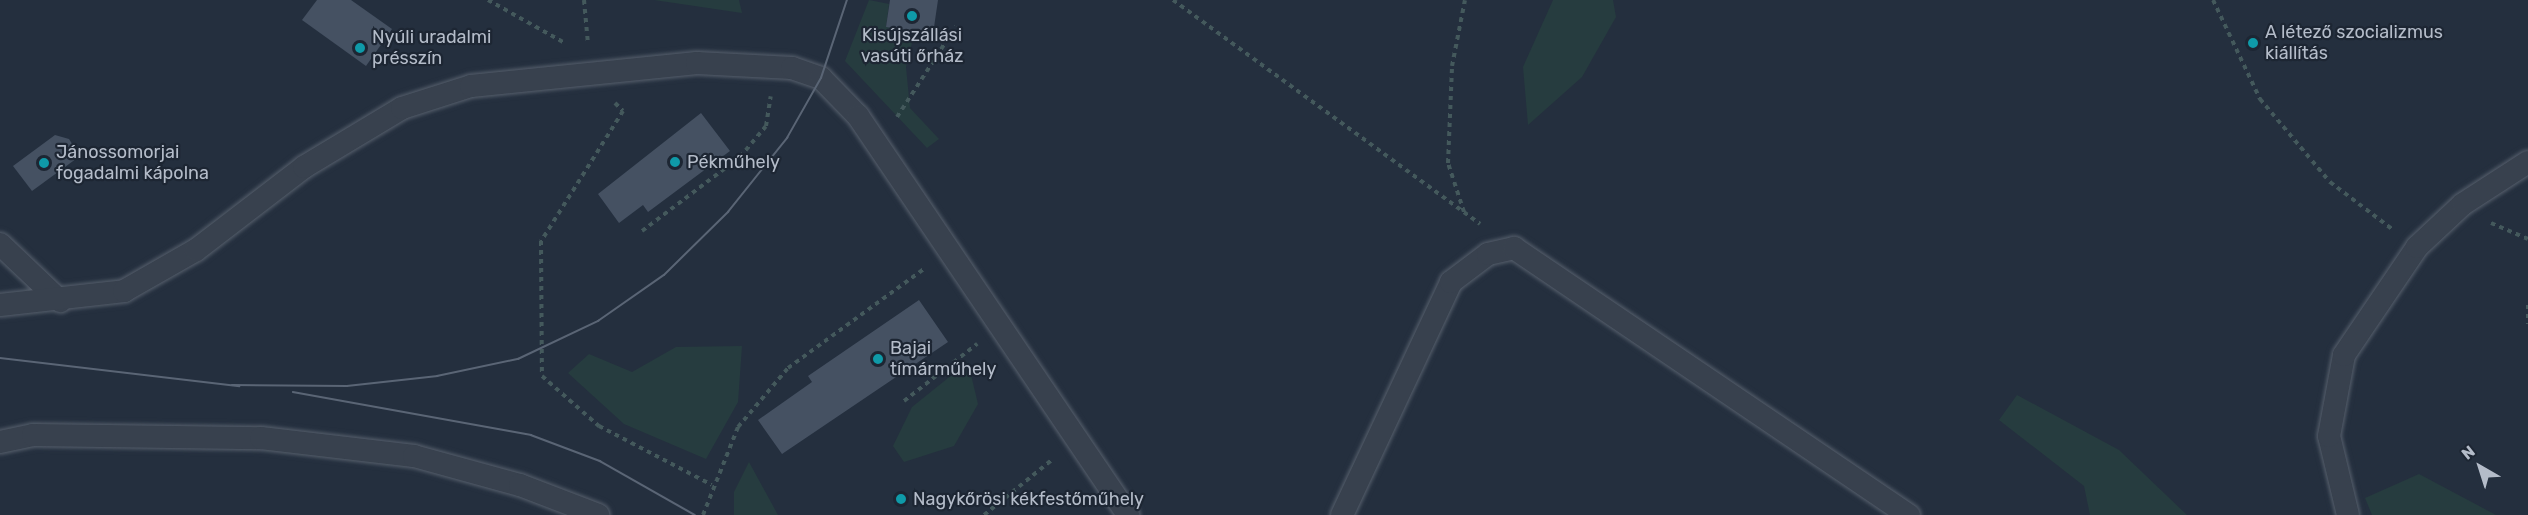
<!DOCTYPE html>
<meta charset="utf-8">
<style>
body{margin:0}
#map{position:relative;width:2528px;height:515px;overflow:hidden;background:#242f3e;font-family:Rubik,sans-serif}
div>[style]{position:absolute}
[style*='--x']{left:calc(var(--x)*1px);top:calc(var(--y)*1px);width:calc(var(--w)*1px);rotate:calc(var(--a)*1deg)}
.green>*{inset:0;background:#263c3f}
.building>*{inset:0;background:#455162}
.path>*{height:4px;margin-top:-2px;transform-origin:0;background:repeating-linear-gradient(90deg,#44595c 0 4.5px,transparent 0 9px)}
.roads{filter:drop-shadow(0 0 2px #565f6c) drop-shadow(0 0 2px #565f6c)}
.lane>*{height:22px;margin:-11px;padding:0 11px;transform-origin:11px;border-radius:11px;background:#38414e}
.tram>*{height:1.5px;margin:-0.75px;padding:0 0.75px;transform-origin:0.75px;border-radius:0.75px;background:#5a6575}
.dots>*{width:16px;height:16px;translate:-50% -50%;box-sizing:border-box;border:3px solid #1d2633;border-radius:50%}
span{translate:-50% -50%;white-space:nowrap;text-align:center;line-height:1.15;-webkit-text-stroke:4.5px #1d2633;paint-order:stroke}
.poi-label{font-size:18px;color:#b4bcc9}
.left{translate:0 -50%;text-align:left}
.north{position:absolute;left:2450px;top:437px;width:60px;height:60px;-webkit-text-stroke:4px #1d2633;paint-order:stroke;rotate:321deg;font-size:16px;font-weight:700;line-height:24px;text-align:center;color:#b4bcc9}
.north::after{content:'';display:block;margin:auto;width:21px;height:27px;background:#b4bcc9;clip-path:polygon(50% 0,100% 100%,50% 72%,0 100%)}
</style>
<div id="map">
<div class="green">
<div style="clip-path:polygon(654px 0,739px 0,742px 13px)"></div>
<div style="clip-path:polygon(869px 0,889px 4px,886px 27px,915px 31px,906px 67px,910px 108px,939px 139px,927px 148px,845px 61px)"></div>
<div style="clip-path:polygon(1553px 0,1613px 0,1616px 17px,1582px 77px,1528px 125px,1523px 67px)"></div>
<div style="clip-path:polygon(742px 346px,738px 402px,706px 459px,624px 424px,568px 373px,589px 354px,632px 372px,676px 347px)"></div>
<div style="clip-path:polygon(968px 362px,978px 404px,954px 446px,904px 462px,893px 446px,912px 407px)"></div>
<div style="clip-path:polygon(2017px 395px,2119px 450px,2187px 515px,2090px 515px,2084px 486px,1999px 420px)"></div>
<div style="clip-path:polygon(749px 462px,772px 504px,778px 515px,734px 515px,734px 492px)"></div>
<div style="clip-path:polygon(2419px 474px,2496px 515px,2372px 515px,2365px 498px)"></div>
</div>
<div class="building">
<div style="clip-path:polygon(317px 0,351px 0,392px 29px,366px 66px,302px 20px)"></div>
<div style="clip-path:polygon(890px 0,938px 0,933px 34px,886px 27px)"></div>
<div style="clip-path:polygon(701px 113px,730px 151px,648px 212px,643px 205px,619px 223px,598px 194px)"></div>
<div style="clip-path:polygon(55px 135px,69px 139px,80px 156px,32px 191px,13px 166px)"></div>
<div style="clip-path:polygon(919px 300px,948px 342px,782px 454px,758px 420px,812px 382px,808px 376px)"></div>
</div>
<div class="path">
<div style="--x:488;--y:0;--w:88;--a:29.2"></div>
<div style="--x:584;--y:0;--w:44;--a:84.8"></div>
<div style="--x:1173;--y:0;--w:380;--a:36.1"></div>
<div style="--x:2213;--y:0;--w:110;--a:64.6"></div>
<div style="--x:2260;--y:99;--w:109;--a:49.9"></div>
<div style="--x:2330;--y:182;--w:78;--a:37.2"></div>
<div style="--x:615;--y:103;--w:11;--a:45"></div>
<div style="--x:623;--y:111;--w:154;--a:122.2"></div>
<div style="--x:541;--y:241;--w:135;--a:89.6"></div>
<div style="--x:542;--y:376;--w:76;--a:41.3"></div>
<div style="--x:599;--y:426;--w:127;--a:27.6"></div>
<div style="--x:897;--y:117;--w:108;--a:-57"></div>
<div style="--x:1464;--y:212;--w:52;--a:-108.1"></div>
<div style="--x:1448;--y:163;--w:97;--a:-87.6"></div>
<div style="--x:1452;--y:66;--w:67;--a:-78.9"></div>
<div style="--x:2491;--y:223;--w:40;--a:23.4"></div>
<div style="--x:642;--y:231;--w:123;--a:-37.1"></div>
<div style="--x:740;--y:157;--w:40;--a:-50"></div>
<div style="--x:766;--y:126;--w:30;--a:-81"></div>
<div style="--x:2528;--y:305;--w:19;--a:90"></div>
<div style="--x:904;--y:401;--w:93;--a:-38"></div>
<div style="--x:703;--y:515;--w:95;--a:-68.3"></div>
<div style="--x:738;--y:427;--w:77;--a:-49.7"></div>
<div style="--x:788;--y:368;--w:170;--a:-36.1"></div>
<div style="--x:984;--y:515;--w:89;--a:-39.1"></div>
</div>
<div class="roads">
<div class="lane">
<div style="--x:0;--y:244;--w:83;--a:43.5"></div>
<div style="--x:0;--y:305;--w:125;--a:-6.4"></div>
<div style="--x:124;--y:291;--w:83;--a:-29.7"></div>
<div style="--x:196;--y:250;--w:136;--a:-37.5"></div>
<div style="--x:304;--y:167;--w:114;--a:-31"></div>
<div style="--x:402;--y:108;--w:72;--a:-17.7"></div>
<div style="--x:471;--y:86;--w:227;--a:-5.8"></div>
<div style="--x:697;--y:63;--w:95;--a:3"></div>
<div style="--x:792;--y:68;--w:31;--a:19"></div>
<div style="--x:821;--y:78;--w:53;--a:45.8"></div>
<div style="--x:858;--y:116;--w:482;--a:55.9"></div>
<div style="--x:0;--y:442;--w:34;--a:-12"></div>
<div style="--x:33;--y:435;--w:228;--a:0.8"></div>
<div style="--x:261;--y:438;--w:154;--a:6.7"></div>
<div style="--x:414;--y:456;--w:110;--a:15.3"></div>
<div style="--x:520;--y:485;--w:84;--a:21"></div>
<div style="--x:1342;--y:515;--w:257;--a:-64.9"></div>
<div style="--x:1451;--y:282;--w:46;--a:-37.1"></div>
<div style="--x:1488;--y:254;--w:27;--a:-13"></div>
<div style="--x:1514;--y:248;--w:477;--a:34.1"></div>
<div style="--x:2348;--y:515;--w:81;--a:-103.5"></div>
<div style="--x:2329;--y:436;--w:82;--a:-79.5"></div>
<div style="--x:2344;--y:355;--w:130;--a:-55.9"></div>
<div style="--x:2417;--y:247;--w:63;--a:-43.1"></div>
<div style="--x:2463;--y:204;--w:77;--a:-32.9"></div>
</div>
</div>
<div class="tram">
<div style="--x:0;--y:358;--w:241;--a:6.7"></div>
<div style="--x:232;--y:385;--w:115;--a:0.5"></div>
<div style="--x:347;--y:386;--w:91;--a:-6.3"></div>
<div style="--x:437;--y:376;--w:83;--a:-11.9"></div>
<div style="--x:518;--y:359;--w:89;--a:-25.4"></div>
<div style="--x:598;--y:321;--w:80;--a:-34.9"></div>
<div style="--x:664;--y:275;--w:90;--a:-44.5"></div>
<div style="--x:728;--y:212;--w:95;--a:-51.4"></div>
<div style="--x:787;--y:138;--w:69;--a:-60.5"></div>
<div style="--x:821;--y:78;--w:82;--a:-71.6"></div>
<div style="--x:293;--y:392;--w:242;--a:10.2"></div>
<div style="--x:531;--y:435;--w:74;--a:20.6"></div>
<div style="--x:600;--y:461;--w:109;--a:29.6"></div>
</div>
<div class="dots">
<div style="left:912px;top:16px;background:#0f9aa8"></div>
<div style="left:2253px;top:43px;background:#0f9aa8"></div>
<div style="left:360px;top:48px;background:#0f9aa8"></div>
<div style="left:675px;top:162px;background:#0f9aa8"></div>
<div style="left:44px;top:163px;background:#0f9aa8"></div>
<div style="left:878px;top:359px;background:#0f9aa8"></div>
<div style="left:901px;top:499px;background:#0f9aa8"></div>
</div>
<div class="poi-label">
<span class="left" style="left:2265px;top:43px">A létező szocializmus<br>kiállítás</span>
<span style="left:912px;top:46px">Kisújszállási<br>vasúti őrház</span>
<span class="left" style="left:372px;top:48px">Nyúli uradalmi<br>présszín</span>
<span class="left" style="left:56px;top:163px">Jánossomorjai<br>fogadalmi kápolna</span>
<span class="left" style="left:687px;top:162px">Pékműhely</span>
<span class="left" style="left:890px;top:359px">Bajai<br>tímárműhely</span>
<span class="left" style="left:913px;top:499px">Nagykőrösi kékfestőműhely</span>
</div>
<div class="north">N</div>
</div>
